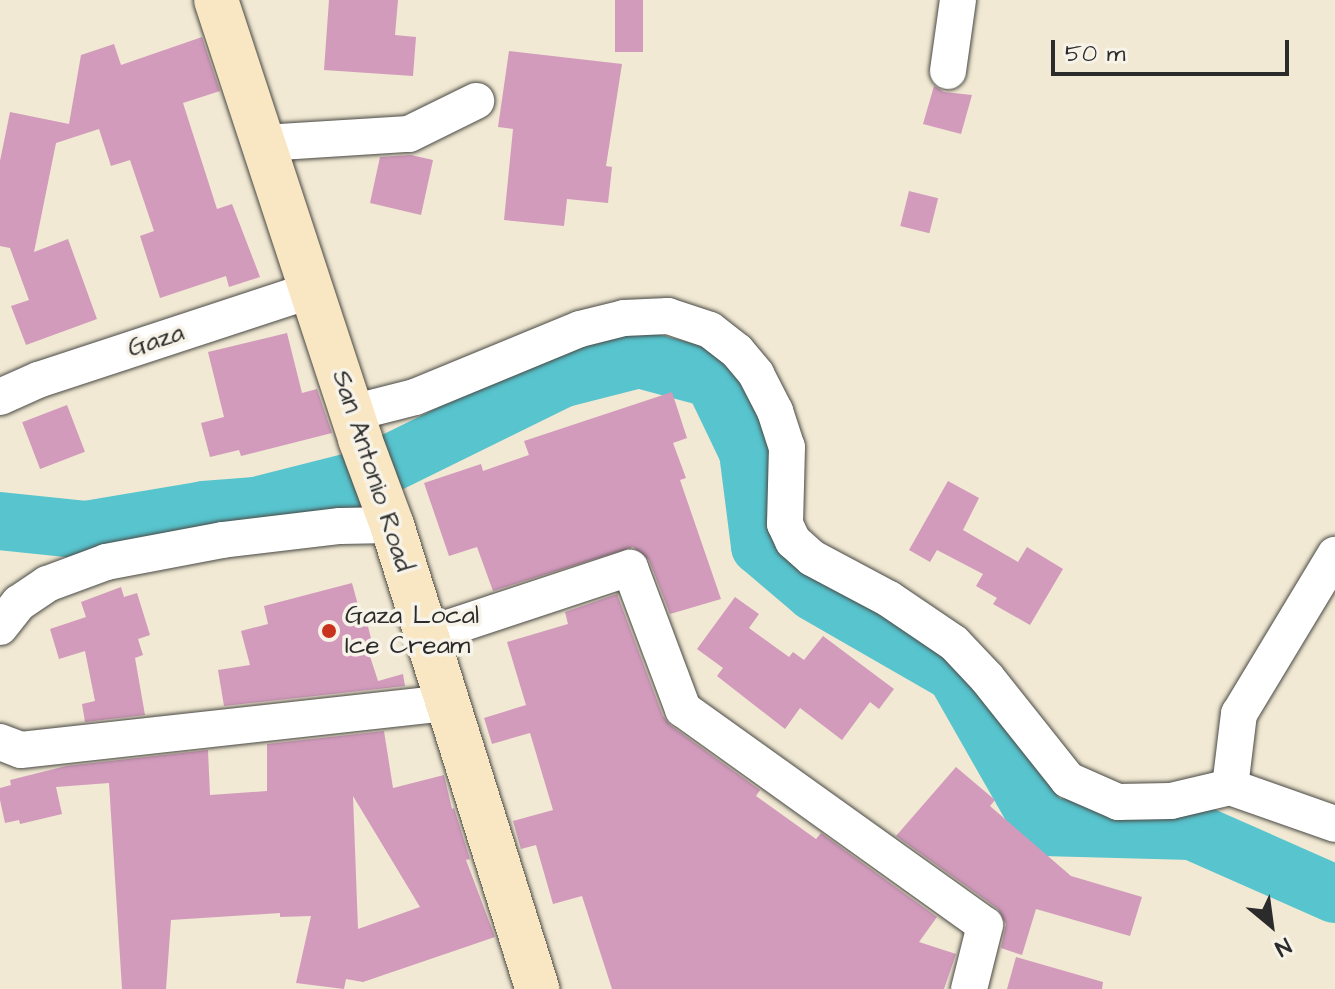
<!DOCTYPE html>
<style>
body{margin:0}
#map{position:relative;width:1335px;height:989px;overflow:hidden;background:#f1e9d3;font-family:"Architects Daughter",sans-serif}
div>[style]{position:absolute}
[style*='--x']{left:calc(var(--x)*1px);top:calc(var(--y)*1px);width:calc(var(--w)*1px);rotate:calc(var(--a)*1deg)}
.river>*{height:58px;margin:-29px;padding:0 29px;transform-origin:29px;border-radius:29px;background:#57c4ce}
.building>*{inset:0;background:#d29bbc;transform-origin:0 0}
.roads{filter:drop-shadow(0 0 2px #494844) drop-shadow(0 0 2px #494844)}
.street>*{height:36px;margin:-18px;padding:0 18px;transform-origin:18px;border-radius:18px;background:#fff}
.secondary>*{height:44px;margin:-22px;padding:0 22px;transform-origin:22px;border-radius:22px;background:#f9e7c3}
.dots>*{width:22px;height:22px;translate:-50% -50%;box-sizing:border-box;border:4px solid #f7f3e8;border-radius:50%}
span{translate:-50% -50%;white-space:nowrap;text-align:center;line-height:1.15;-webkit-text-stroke:7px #f7f3e8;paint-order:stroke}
.street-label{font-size:26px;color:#2b2b2b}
.poi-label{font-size:26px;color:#2b2b2b}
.left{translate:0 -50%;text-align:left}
.north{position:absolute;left:1231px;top:885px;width:80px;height:80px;-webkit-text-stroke:6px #f7f3e8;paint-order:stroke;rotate:151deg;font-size:22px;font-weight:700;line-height:32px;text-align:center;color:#2b2b2b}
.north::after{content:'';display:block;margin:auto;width:28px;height:36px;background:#2b2b2b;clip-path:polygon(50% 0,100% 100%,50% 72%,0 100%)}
.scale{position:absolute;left:1051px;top:40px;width:238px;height:36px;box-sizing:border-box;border:4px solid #2b2b2b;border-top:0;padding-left:10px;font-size:24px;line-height:28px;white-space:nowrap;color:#2b2b2b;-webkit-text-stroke:6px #f7f3e8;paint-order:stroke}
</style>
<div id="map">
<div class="river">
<div style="--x:0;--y:521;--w:85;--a:6"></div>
<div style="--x:85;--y:530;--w:121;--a:-9.5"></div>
<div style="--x:204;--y:510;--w:52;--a:-4.4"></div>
<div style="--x:256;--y:506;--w:101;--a:-14.3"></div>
<div style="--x:354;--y:481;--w:231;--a:-26.2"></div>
<div style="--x:561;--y:379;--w:81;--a:-14.4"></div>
<div style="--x:639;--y:359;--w:77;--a:15.1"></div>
<div style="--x:713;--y:379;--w:81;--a:64.4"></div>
<div style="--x:748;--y:452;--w:95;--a:82.7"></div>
<div style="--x:760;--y:546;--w:71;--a:40.4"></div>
<div style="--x:814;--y:592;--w:163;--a:29.9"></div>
<div style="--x:955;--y:673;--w:177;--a:60.3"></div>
<div style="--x:1043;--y:827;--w:149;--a:1.5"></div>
<div style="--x:1192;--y:831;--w:156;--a:23.8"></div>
</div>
<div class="building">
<div style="clip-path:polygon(329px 0,398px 0,395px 35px,416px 37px,413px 76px,324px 70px)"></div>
<div style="left:615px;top:0;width:28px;height:52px"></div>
<div style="clip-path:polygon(202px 37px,220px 91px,183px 103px,217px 209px,232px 204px,260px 277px,229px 287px,226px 276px,160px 298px,140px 236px,154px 231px,130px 160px,111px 166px,99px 129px,56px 143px,34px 252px,68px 239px,97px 319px,26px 345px,11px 306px,29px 300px,10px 248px,0 246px,0 161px,10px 112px,69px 124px,81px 55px,114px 44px,121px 65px)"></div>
<div style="clip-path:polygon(509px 51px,622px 64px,606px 166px,612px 167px,608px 203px,567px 199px,564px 226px,504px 220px,513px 129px,498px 127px)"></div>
<div style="clip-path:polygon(934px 86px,944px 92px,972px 95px,961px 134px,923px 124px)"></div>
<div style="clip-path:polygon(411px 155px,433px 160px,421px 215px,370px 203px,380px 157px)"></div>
<div style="left:909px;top:191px;width:30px;height:36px;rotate:14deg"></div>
<div style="clip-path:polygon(287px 333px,302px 393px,317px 389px,332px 433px,241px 456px,239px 450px,210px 457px,201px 423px,224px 417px,208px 352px)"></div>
<div style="clip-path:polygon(672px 392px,687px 438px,673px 443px,686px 478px,680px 480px,721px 599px,670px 614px,649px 560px,633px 547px,493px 591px,477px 547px,449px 556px,424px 483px,481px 464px,483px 471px,529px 455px,524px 441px)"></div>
<div style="left:67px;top:405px;width:50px;height:48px;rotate:69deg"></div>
<div style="clip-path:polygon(948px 481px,979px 498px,963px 530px,1018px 562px,1027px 547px,1063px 569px,1030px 625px,993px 604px,997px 598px,976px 586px,983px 574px,937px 550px,930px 562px,909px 550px)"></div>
<div style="clip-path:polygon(352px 583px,361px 616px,365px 615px,372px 642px,366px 644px,378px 681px,403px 674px,405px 686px,224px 706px,218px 670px,250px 665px,241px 631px,268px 624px,264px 606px)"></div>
<div style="clip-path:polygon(121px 587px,124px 597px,137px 593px,150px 635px,138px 639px,143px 655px,135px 658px,145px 715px,85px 722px,82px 704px,95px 701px,85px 651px,59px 659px,50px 629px,86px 617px,81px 602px)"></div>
<div style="clip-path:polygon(617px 594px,663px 716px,670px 725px,760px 790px,756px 796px,816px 839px,821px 833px,937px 917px,919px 942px,956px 954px,944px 989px,612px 989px,582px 896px,553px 904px,536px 845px,521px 849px,513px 821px,553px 810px,530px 733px,492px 744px,484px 718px,526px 705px,507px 642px,568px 624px,565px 612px)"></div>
<div style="clip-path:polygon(735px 597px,759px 614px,749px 628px,789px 657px,793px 652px,804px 660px,823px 636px,894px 689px,879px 709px,870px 702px,842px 740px,800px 708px,785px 729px,717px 676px,723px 668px,697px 649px)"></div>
<div style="clip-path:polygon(evenodd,384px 731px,393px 788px,444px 775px,452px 809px,454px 808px,470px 859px,466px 860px,495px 937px,363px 982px,346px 979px,344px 989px,296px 983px,311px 916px,280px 917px,280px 913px,171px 920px,166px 989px,122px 989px,109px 783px,56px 787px,62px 814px,20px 824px,19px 820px,5px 823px,0 800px,0 788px,11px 785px,10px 780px,66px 766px,208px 750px,210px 795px,267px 791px,267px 744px,384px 731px,353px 796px,420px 907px,358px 929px,353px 796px)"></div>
<div style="clip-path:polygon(956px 767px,995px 800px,990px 806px,1071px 876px,1142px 897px,1130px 936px,1036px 909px,1022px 955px,1001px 948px,1006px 924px,998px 909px,896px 836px)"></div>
<div style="clip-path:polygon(1016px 957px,1103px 982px,1102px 989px,1007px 989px)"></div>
</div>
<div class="roads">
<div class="street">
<div style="--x:948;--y:71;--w:72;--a:-82"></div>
<div style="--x:264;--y:143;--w:145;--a:-3.6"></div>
<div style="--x:409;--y:134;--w:75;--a:-26.2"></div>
<div style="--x:0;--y:397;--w:42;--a:-24.1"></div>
<div style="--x:38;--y:380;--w:291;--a:-18.2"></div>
<div style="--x:352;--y:413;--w:65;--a:-14.3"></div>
<div style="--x:415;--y:397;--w:178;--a:-22.4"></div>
<div style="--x:580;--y:329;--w:45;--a:-14"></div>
<div style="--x:624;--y:318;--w:44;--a:-2.6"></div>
<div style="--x:668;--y:316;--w:44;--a:18.4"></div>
<div style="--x:710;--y:330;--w:34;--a:38"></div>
<div style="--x:737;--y:351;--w:30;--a:50"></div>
<div style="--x:756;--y:374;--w:42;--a:62.8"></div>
<div style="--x:775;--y:411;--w:38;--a:72"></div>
<div style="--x:787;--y:447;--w:77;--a:91.5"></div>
<div style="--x:785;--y:524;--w:19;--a:65"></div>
<div style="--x:793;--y:541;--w:25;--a:42"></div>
<div style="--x:812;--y:558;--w:87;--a:28"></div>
<div style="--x:889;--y:599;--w:78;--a:34.1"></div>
<div style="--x:954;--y:643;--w:48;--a:46.7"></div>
<div style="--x:987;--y:678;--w:130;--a:51.5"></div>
<div style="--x:1068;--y:780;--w:55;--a:23.7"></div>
<div style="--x:1118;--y:802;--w:53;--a:-1.1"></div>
<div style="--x:1171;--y:801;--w:61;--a:-13.3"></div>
<div style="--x:1230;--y:787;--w:111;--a:19.4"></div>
<div style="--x:0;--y:627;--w:31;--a:-52"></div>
<div style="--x:19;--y:603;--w:34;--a:-34"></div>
<div style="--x:47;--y:584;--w:63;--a:-20.4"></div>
<div style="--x:106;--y:562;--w:118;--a:-10.7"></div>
<div style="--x:222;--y:540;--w:119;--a:-6.8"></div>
<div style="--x:340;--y:526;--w:52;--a:-1.1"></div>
<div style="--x:424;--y:636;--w:217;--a:-18.3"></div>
<div style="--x:630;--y:568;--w:151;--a:69.4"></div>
<div style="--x:683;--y:709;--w:371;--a:35.6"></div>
<div style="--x:985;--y:925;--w:66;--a:104"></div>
<div style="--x:0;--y:742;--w:22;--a:21"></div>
<div style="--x:21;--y:750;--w:427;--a:-6.3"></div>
<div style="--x:1230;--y:787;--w:74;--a:-83"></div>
<div style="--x:1239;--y:714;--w:186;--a:-58.9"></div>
</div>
<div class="secondary">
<div style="--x:216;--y:0;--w:462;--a:71.8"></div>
<div style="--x:360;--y:439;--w:92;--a:69.6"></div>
<div style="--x:392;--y:525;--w:486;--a:72.6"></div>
</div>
</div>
<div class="dots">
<div style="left:329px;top:631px;background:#c8321e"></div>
</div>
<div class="street-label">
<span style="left:156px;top:341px;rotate:-18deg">Gaza</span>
<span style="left:372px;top:471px;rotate:72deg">San Antonio Road</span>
</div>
<div class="poi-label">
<span class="left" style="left:345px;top:631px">Gaza Local<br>Ice Cream</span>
</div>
<div class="north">N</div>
<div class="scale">50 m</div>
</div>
